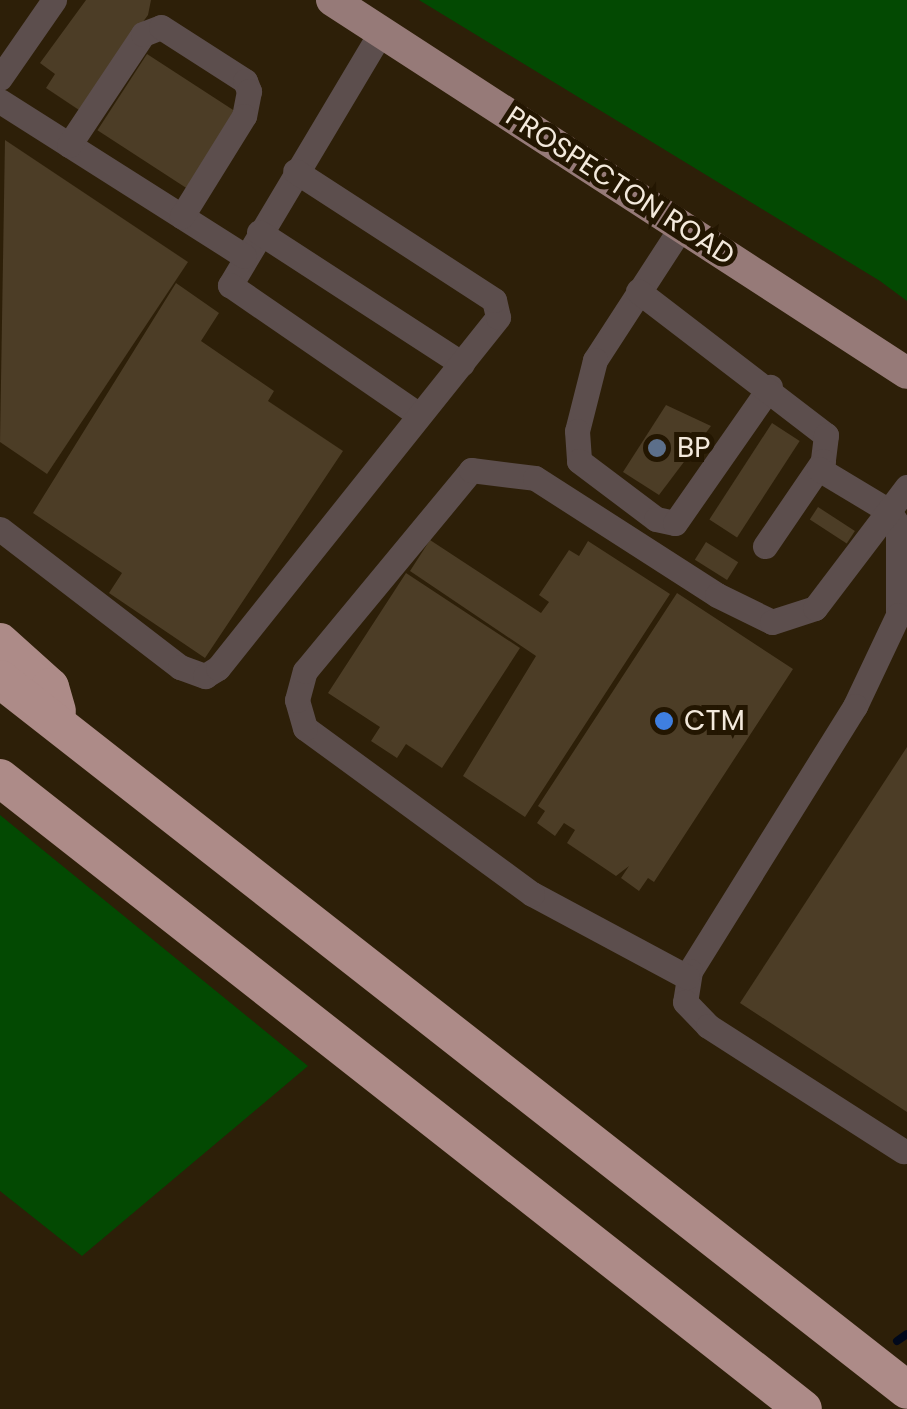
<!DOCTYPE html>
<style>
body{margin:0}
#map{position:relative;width:907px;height:1409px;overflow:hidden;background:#2d1f08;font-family:Poppins,sans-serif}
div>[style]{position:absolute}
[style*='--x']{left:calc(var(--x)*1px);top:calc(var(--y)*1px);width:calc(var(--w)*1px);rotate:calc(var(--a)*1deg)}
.green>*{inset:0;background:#034902}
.stream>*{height:8px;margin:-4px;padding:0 4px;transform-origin:4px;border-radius:4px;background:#00081b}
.building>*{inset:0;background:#4c3d26;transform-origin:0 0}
.minor>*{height:25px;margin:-12.5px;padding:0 12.5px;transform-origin:12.5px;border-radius:12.5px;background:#5c4e4d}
.major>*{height:32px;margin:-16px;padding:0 16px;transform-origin:16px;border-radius:16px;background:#967a78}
.highway>*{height:38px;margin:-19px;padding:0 19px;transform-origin:19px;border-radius:19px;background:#ad8b88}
.dots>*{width:28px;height:28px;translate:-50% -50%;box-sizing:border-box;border:5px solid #231601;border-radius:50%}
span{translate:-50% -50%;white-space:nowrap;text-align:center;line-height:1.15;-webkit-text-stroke:10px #231601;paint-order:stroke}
.street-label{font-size:28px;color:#f3e9dc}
.poi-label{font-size:28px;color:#f3e9dc}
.left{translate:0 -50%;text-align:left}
</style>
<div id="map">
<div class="green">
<div style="clip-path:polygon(419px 0,907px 0,907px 301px,880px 281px)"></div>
<div style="clip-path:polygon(0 815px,308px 1066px,82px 1256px,0 1191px)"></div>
</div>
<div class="stream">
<div style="--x:897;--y:1341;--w:12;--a:-35"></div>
</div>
<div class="building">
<div style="clip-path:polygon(86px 0,151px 0,148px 15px,79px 110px,46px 88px,55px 74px,40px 63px)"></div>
<div style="left:147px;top:54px;width:106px;height:91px;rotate:33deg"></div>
<div style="clip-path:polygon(5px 140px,188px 262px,47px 474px,0 442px)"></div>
<div style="clip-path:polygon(176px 283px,219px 313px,201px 341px,274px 391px,268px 401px,343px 451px,205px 658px,109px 593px,122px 573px,33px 513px)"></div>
<div style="clip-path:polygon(666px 405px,711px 426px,659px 495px,623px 472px)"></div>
<div style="left:772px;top:423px;width:33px;height:115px;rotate:33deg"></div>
<div style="left:818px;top:507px;width:44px;height:15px;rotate:33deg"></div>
<div style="clip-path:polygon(430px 540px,541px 613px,549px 602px,539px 595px,569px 550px,579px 556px,588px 541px,670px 594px,525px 817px,463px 776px,536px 656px,410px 571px)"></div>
<div style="left:706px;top:542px;width:38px;height:21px;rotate:32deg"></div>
<div style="clip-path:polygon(406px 573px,520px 648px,442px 768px,406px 744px,397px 758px,371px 741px,380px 727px,328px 693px)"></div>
<div style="clip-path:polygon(677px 593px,793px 669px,654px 882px,648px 878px,639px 891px,621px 878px,629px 866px,616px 876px,567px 843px,575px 830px,564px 823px,555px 836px,537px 823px,545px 811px,538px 806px)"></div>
<div style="clip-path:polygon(907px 747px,907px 1112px,740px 1003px)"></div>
</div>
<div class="minor">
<div style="--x:381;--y:32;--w:295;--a:120.8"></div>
<div style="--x:230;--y:285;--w:229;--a:34.5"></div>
<div style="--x:0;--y:78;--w:95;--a:-55.3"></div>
<div style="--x:0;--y:101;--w:289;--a:32.4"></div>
<div style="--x:69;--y:145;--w:133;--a:-56.3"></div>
<div style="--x:143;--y:34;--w:19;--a:-21"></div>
<div style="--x:161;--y:27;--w:100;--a:32.7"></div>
<div style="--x:245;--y:81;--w:11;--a:68"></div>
<div style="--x:249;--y:91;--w:25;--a:101"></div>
<div style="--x:244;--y:116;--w:118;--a:121.8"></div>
<div style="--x:682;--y:226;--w:160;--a:123"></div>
<div style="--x:595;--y:360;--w:73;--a:104.2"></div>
<div style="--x:577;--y:431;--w:30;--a:86"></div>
<div style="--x:579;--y:461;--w:96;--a:37"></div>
<div style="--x:656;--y:519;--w:19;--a:12"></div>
<div style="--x:675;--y:523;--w:166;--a:-55.1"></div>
<div style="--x:259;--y:232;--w:242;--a:33"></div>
<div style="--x:638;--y:291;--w:237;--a:37.5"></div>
<div style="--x:826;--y:435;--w:26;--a:97"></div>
<div style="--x:823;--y:461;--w:103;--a:124.3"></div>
<div style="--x:819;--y:469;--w:82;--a:31"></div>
<div style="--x:889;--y:511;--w:17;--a:57"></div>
<div style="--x:898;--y:525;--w:90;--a:90"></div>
<div style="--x:898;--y:615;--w:101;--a:115.3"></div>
<div style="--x:855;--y:706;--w:312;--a:121.9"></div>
<div style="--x:690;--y:971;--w:31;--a:99"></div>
<div style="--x:685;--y:1002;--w:33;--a:46"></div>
<div style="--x:708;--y:1026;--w:232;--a:32.7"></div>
<div style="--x:0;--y:529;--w:227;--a:37.5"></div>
<div style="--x:180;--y:667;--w:27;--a:20"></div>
<div style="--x:205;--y:676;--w:15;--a:-32"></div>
<div style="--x:218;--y:668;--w:449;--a:-51.4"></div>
<div style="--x:498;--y:317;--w:17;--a:-103"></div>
<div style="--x:494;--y:300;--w:237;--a:-147"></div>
<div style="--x:687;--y:977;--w:176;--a:-151.8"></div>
<div style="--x:532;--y:894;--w:281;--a:-143.8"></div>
<div style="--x:305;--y:728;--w:29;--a:-106"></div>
<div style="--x:297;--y:700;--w:30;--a:-75"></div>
<div style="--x:305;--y:671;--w:261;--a:-50.4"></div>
<div style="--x:471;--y:470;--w:64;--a:7.1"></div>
<div style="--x:535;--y:478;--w:216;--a:32.7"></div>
<div style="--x:717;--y:595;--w:61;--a:26.1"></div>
<div style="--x:772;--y:622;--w:45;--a:-18"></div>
<div style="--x:815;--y:608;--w:152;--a:-52.8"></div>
</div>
<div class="major">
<div style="--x:332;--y:0;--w:685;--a:32.97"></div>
</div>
<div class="highway">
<div style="--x:0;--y:642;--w:67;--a:42"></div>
<div style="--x:50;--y:687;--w:25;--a:74"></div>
<div style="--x:0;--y:679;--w:1152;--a:38.09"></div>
<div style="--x:0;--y:778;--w:1021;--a:38.16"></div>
</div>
<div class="dots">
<div style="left:657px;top:448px;background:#5c6f8a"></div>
<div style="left:664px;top:721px;background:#3f7fe0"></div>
</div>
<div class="street-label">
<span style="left:620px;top:186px;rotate:33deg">PROSPECTON ROAD</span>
</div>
<div class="poi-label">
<span class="left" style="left:677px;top:448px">BP</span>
<span class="left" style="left:684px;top:721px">CTM</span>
</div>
</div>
